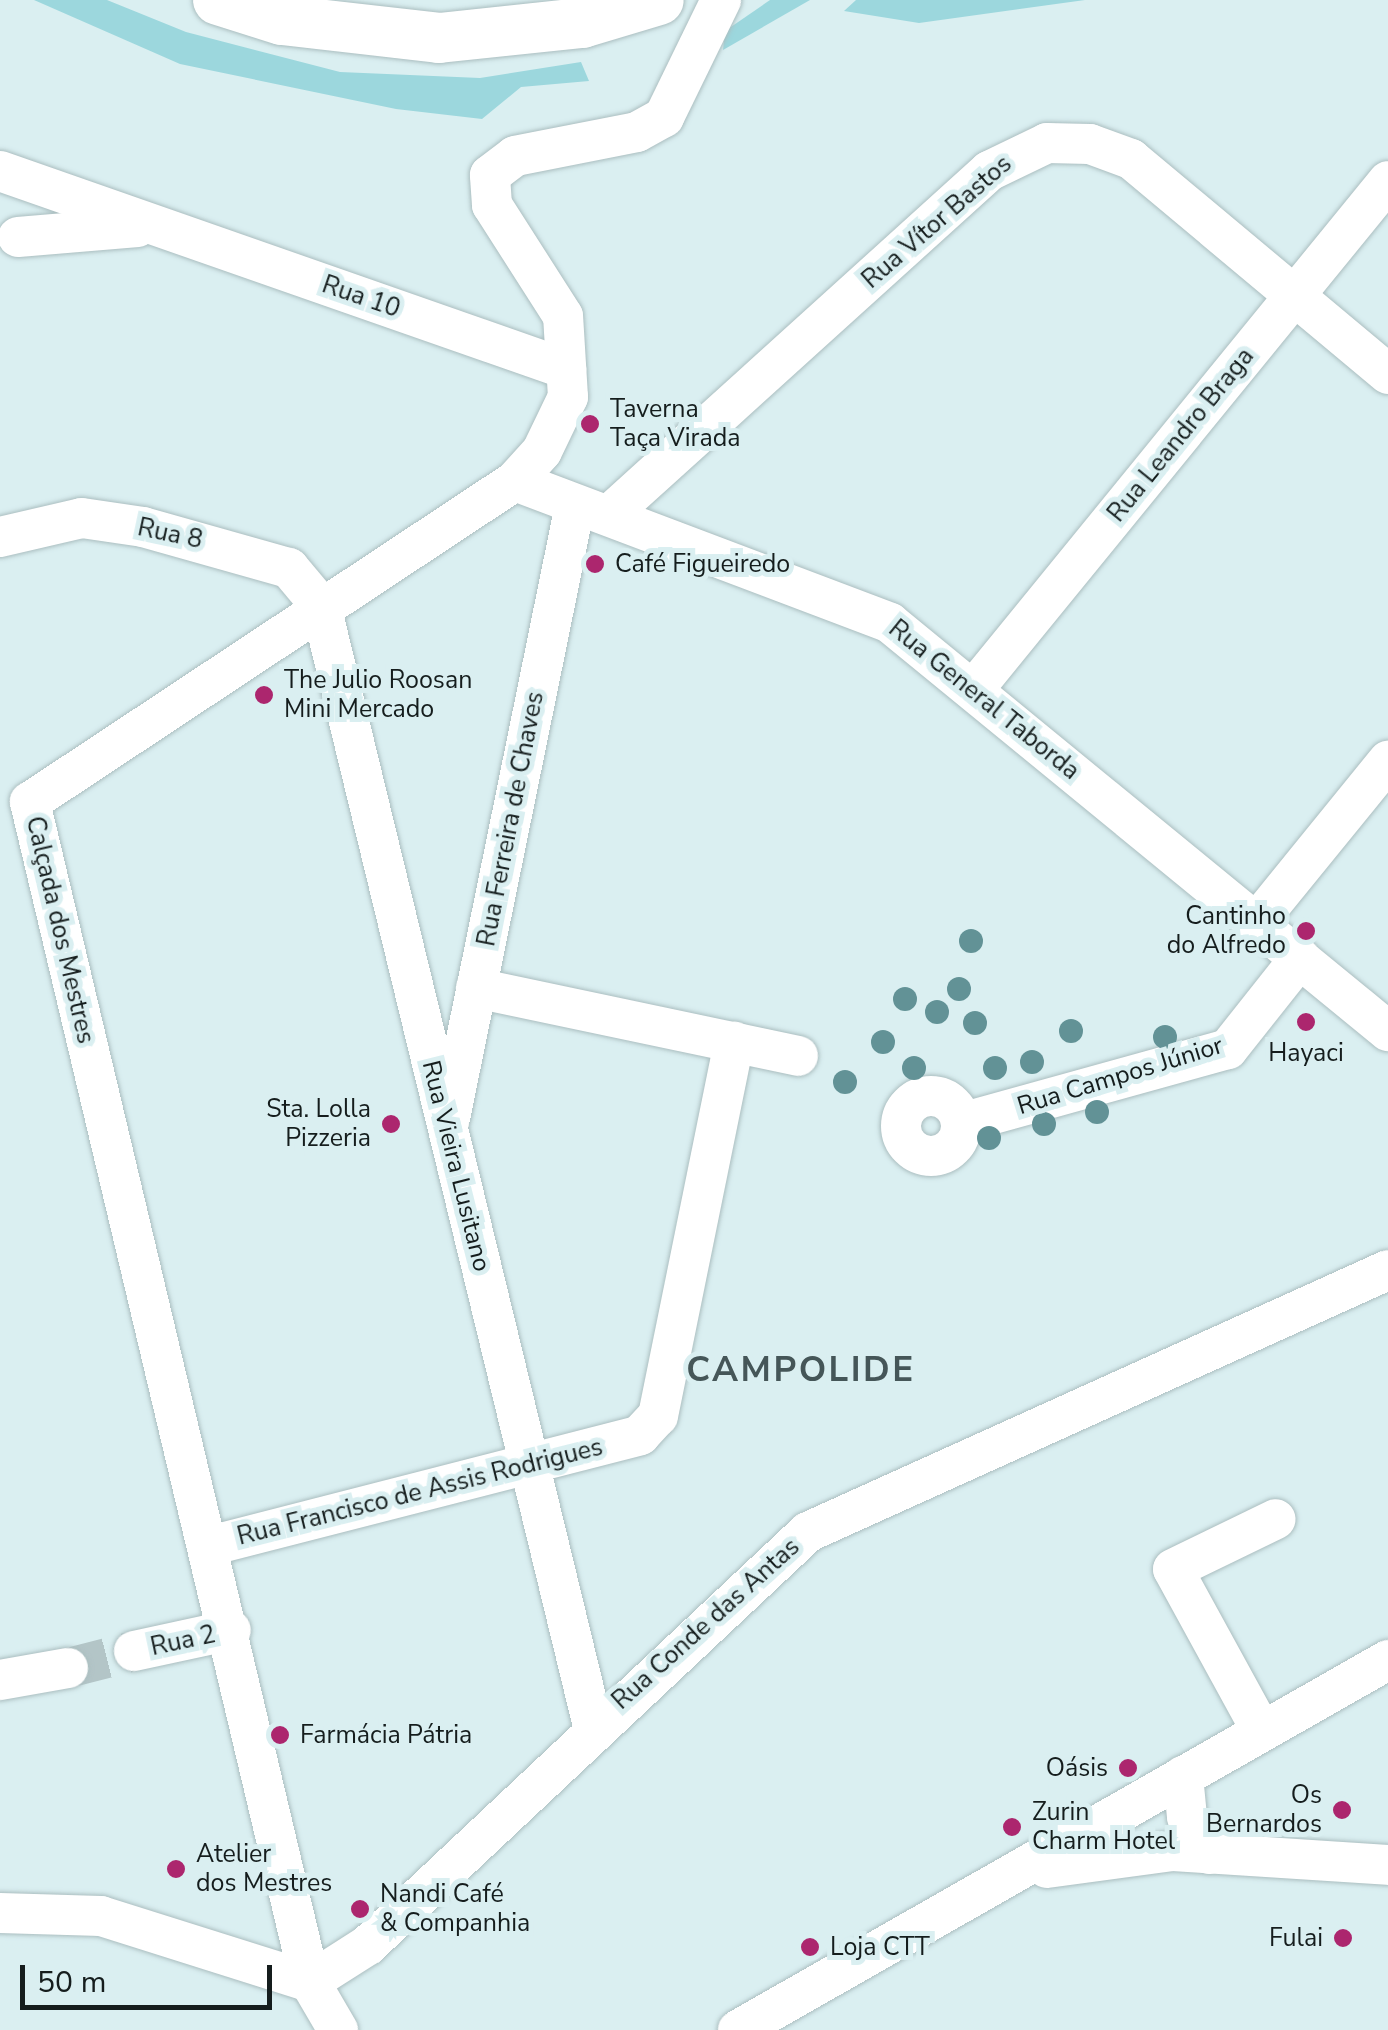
<!DOCTYPE html>
<meta charset="utf-8">
<style>
body{margin:0}
#map{position:relative;width:1388px;height:2030px;overflow:hidden;background:#daeff1;font-family:"Nunito Sans",sans-serif}
div>[style]{position:absolute}
[style*='--x']{left:calc(var(--x)*1px);top:calc(var(--y)*1px);width:calc(var(--w)*1px);rotate:calc(var(--a)*1deg)}
.green>*{inset:0;background:#9cd7dd}
.minor-tunnel>*{height:40px;margin-top:-20px;transform-origin:0;background:repeating-linear-gradient(90deg,#b3c5c7 0 40px,transparent 0 60px)}
.roads{filter:drop-shadow(0 0 2px #abbec0) drop-shadow(0 0 2px #abbec0)}
.minor>*{height:40px;margin:-20px;padding:0 20px;transform-origin:20px;border-radius:20px;background:#fff}
.minor>.ring{margin:-20px;padding:0;box-sizing:content-box;background:none;border:40px solid #fff;border-radius:50%}
.major>*{height:50px;margin:-25px;padding:0 25px;transform-origin:25px;border-radius:25px;background:#fff}
.trees>*{width:24px;height:24px;margin:-12px;border-radius:50%;background:#629296}
.dots>*{width:28px;height:28px;translate:-50% -50%;box-sizing:border-box;border:5px solid #daeff1;border-radius:50%}
span{translate:-50% -50%;white-space:nowrap;text-align:center;line-height:1.15;-webkit-text-stroke:10px #daeff1;paint-order:stroke}
.street-label{font-size:25px;color:#151d1d}
.poi-label{font-size:25px;color:#151d1d}
.left{translate:0 -50%;text-align:left}
.right{translate:-100% -50%;text-align:right}
.district-label{font-size:35px;color:#455658;font-weight:700;letter-spacing:2.5px}
.scale{position:absolute;left:20px;top:1965px;width:252px;height:45px;box-sizing:border-box;border:5px solid #151d1d;border-top:0;padding-left:12px;font-size:30px;line-height:35px;white-space:nowrap;color:#151d1d;-webkit-text-stroke:8px #daeff1;paint-order:stroke}
</style>
<div id="map">
<div class="green">
<div style="clip-path:polygon(34px 0,107px 0,186px 32px,340px 72px,480px 78px,581px 62px,589px 81px,521px 87px,482px 119px,396px 109px,180px 64px)"></div>
<div style="clip-path:polygon(770px 0,810px 0,723px 50px,725px 31px)"></div>
<div style="clip-path:polygon(856px 0,1085px 0,919px 23px,844px 11px)"></div>
</div>
<div class="minor-tunnel">
<div style="--x:68;--y:1668;--w:68;--a:-14.4"></div>
</div>
<div class="roads">
<div class="minor">
<div style="--x:0;--y:171;--w:600;--a:19.28"></div>
<div style="--x:18;--y:237;--w:120;--a:-4.8"></div>
<div style="--x:515;--y:481;--w:401;--a:20.7"></div>
<div style="--x:890;--y:623;--w:644;--a:39.33"></div>
<div style="--x:609;--y:515;--w:513;--a:-42.15"></div>
<div style="--x:989;--y:171;--w:64;--a:-25.8"></div>
<div style="--x:1047;--y:143;--w:43;--a:1.3"></div>
<div style="--x:1090;--y:144;--w:44;--a:20.1"></div>
<div style="--x:1131;--y:159;--w:335;--a:39.9"></div>
<div style="--x:0;--y:537;--w:84;--a:-13"></div>
<div style="--x:82;--y:518;--w:62;--a:8.4"></div>
<div style="--x:143;--y:527;--w:152;--a:15.7"></div>
<div style="--x:289;--y:568;--w:50;--a:49.9"></div>
<div style="--x:321;--y:606;--w:1153;--a:76.35"></div>
<div style="--x:974;--y:689;--w:655;--a:-50.82"></div>
<div style="--x:1257;--y:922;--w:208;--a:-50.9"></div>
<div style="--x:476;--y:988;--w:329;--a:11.9"></div>
<div class="ring" style="left:901px;top:1096px;width:20px;height:20px"></div>
<div style="--x:450;--y:1118;--w:626;--a:-78.47"></div>
<div style="--x:961;--y:1123;--w:277;--a:-15.5"></div>
<div style="--x:1228;--y:1049;--w:116;--a:-51.6"></div>
<div style="--x:213;--y:1545;--w:441;--a:-14.4"></div>
<div style="--x:640;--y:1435;--w:26;--a:-47"></div>
<div style="--x:658;--y:1416;--w:382;--a:-78.5"></div>
<div style="--x:134;--y:1651;--w:99;--a:-12.2"></div>
<div style="--x:0;--y:1680;--w:69;--a:-10"></div>
<div style="--x:1261;--y:1730;--w:183;--a:-118.7"></div>
<div style="--x:1173;--y:1569;--w:114;--a:-25.9"></div>
<div style="--x:1183;--y:1776;--w:41;--a:84.4"></div>
<div style="--x:1187;--y:1817;--w:43;--a:59.3"></div>
<div style="--x:1047;--y:1868;--w:127;--a:-7.7"></div>
<div style="--x:1173;--y:1851;--w:215;--a:3.7"></div>
<div style="--x:0;--y:1913;--w:101;--a:1.7"></div>
<div style="--x:101;--y:1916;--w:219;--a:17.5"></div>
<div style="--x:310;--y:1982;--w:69;--a:-32.5"></div>
<div style="--x:368;--y:1945;--w:603;--a:-43.19"></div>
<div style="--x:808;--y:1532;--w:636;--a:-24.31"></div>
<div style="--x:338;--y:2030;--w:56;--a:-120.3"></div>
<div style="--x:310;--y:1982;--w:1213;--a:-103.35"></div>
<div style="--x:30;--y:802;--w:582;--a:-33.5"></div>
<div style="--x:515;--y:481;--w:40;--a:-48"></div>
<div style="--x:542;--y:451;--w:60;--a:-64.3"></div>
<div style="--x:568;--y:397;--w:81;--a:-93.5"></div>
<div style="--x:563;--y:316;--w:132;--a:-122.6"></div>
<div style="--x:492;--y:205;--w:30;--a:-94"></div>
<div style="--x:490;--y:175;--w:31;--a:-37"></div>
<div style="--x:515;--y:156;--w:124;--a:-11.1"></div>
<div style="--x:637;--y:132;--w:31;--a:-29"></div>
<div style="--x:664;--y:117;--w:130;--a:-64"></div>
<div style="--x:738;--y:2030;--w:748;--a:-29.65"></div>
</div>
<div class="major">
<div style="--x:218;--y:0;--w:67;--a:17.4"></div>
<div style="--x:282;--y:20;--w:158;--a:6.5"></div>
<div style="--x:439;--y:38;--w:144;--a:-6"></div>
<div style="--x:582;--y:23;--w:80;--a:-16.6"></div>
</div>
</div>
<div class="trees">
<div style="left:971px;top:941px"></div>
<div style="left:959px;top:989px"></div>
<div style="left:905px;top:999px"></div>
<div style="left:937px;top:1012px"></div>
<div style="left:975px;top:1023px"></div>
<div style="left:1071px;top:1031px"></div>
<div style="left:1165px;top:1037px"></div>
<div style="left:883px;top:1042px"></div>
<div style="left:1032px;top:1062px"></div>
<div style="left:914px;top:1068px"></div>
<div style="left:995px;top:1068px"></div>
<div style="left:845px;top:1082px"></div>
<div style="left:1097px;top:1112px"></div>
<div style="left:1044px;top:1124px"></div>
<div style="left:989px;top:1138px"></div>
</div>
<div class="dots">
<div style="left:590px;top:424px;background:#ac266e"></div>
<div style="left:595px;top:564px;background:#ac266e"></div>
<div style="left:264px;top:695px;background:#ac266e"></div>
<div style="left:1306px;top:931px;background:#ac266e"></div>
<div style="left:1306px;top:1022px;background:#ac266e"></div>
<div style="left:391px;top:1124px;background:#ac266e"></div>
<div style="left:280px;top:1735px;background:#ac266e"></div>
<div style="left:1128px;top:1768px;background:#ac266e"></div>
<div style="left:1342px;top:1810px;background:#ac266e"></div>
<div style="left:1012px;top:1827px;background:#ac266e"></div>
<div style="left:176px;top:1869px;background:#ac266e"></div>
<div style="left:360px;top:1909px;background:#ac266e"></div>
<div style="left:1343px;top:1938px;background:#ac266e"></div>
<div style="left:810px;top:1947px;background:#ac266e"></div>
</div>
<div class="street-label">
<span style="left:937px;top:222px;rotate:-41deg">Rua Vítor Bastos</span>
<span style="left:361px;top:297px;rotate:19deg">Rua 10</span>
<span style="left:1181px;top:435px;rotate:-51deg">Rua Leandro Braga</span>
<span style="left:170px;top:534px;rotate:12deg">Rua 8</span>
<span style="left:984px;top:700px;rotate:39deg">Rua General Taborda</span>
<span style="left:511px;top:819px;rotate:-79deg">Rua Ferreira de Chaves</span>
<span style="left:60px;top:930px;rotate:77deg">Calçada dos Mestres</span>
<span style="left:1120px;top:1076px;rotate:-17deg">Rua Campos Júnior</span>
<span style="left:456px;top:1166px;rotate:76deg">Rua Vieira Lusitano</span>
<span style="left:420px;top:1492px;rotate:-14deg">Rua Francisco de Assis Rodrigues</span>
<span style="left:706px;top:1624px;rotate:-42deg">Rua Conde das Antas</span>
<span style="left:183px;top:1641px;rotate:-12deg">Rua 2</span>
</div>
<div class="poi-label">
<span class="left" style="left:610px;top:424px">Taverna<br>Taça Virada</span>
<span class="left" style="left:615px;top:564px">Café Figueiredo</span>
<span class="left" style="left:284px;top:695px">The Julio Roosan<br>Mini Mercado</span>
<span class="right" style="left:1286px;top:931px">Cantinho<br>do Alfredo</span>
<span style="left:1306px;top:1053px">Hayaci</span>
<span class="right" style="left:371px;top:1124px">Sta. Lolla<br>Pizzeria</span>
<span class="left" style="left:300px;top:1735px">Farmácia Pátria</span>
<span class="right" style="left:1108px;top:1768px">Oásis</span>
<span class="right" style="left:1322px;top:1810px">Os<br>Bernardos</span>
<span class="left" style="left:1032px;top:1827px">Zurin<br>Charm Hotel</span>
<span class="left" style="left:196px;top:1869px">Atelier<br>dos Mestres</span>
<span class="left" style="left:380px;top:1909px">Nandi Café<br>&amp; Companhia</span>
<span class="right" style="left:1323px;top:1938px">Fulai</span>
<span class="left" style="left:830px;top:1947px">Loja CTT</span>
</div>
<div class="district-label">
<span style="left:801px;top:1370px">CAMPOLIDE</span>
</div>
<div class="scale">50 m</div>
</div>
